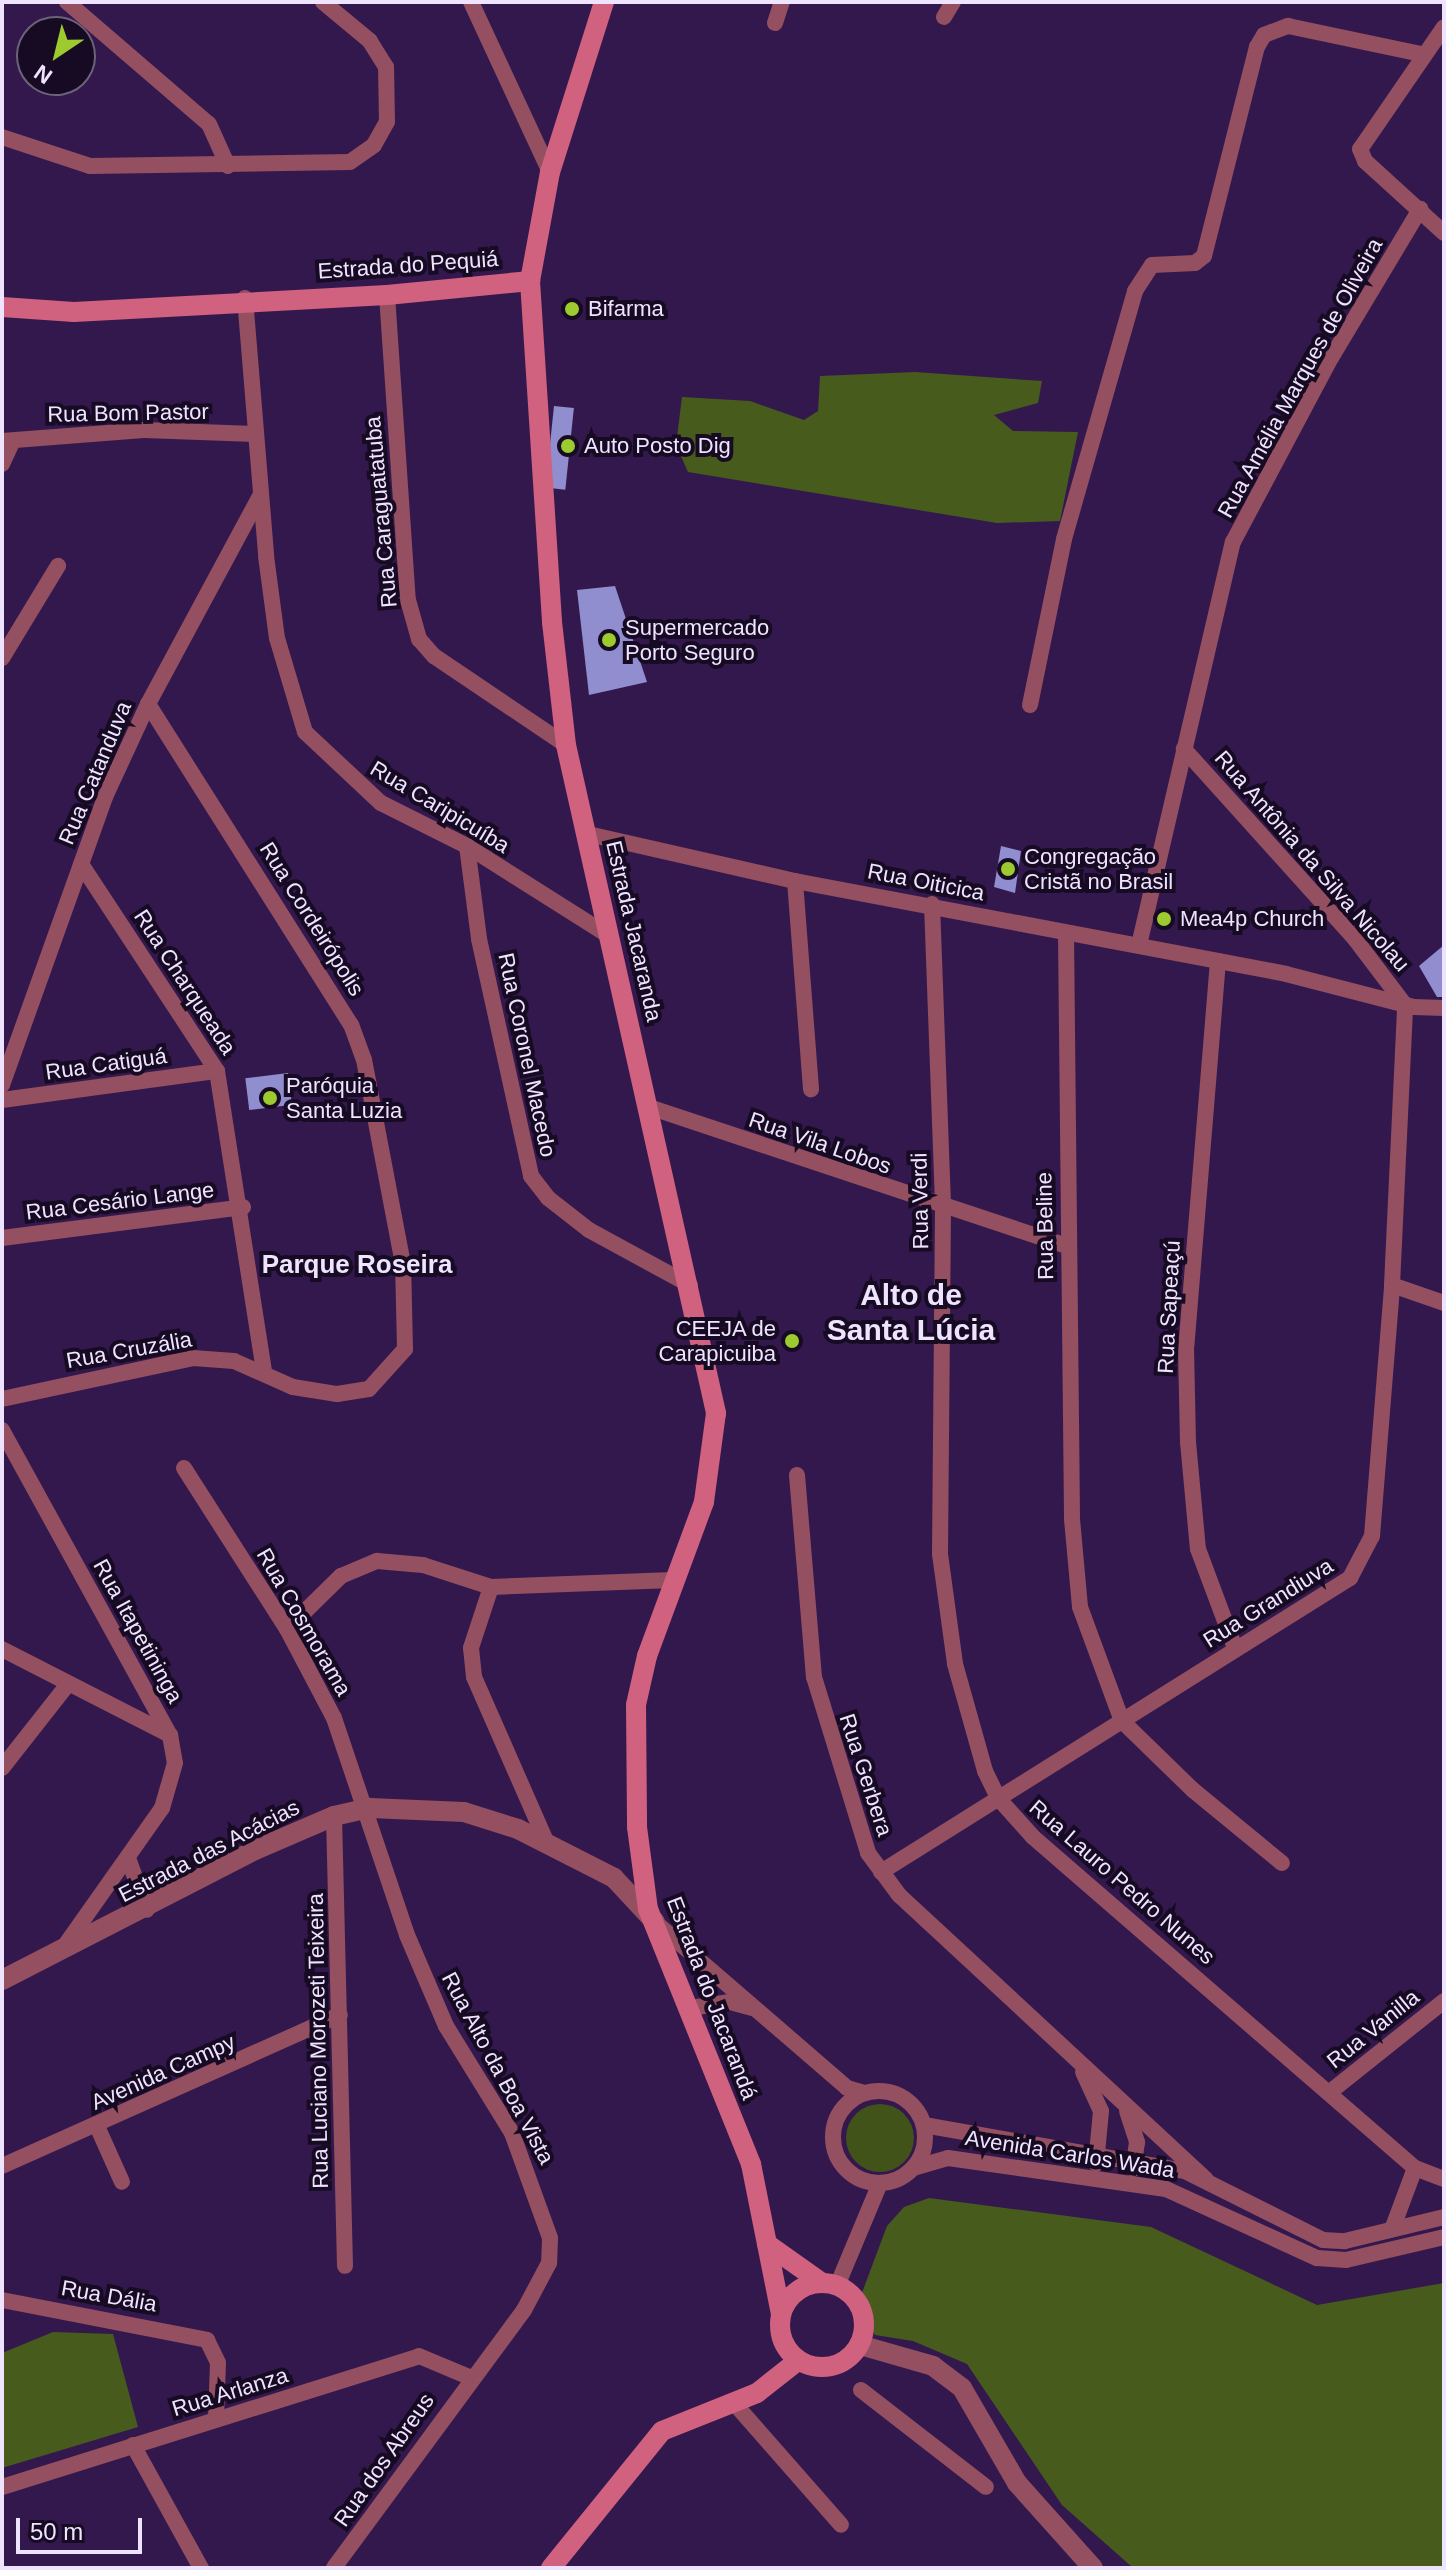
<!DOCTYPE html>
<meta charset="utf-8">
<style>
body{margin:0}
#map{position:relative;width:1446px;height:2570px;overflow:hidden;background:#33184d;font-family:Arial,sans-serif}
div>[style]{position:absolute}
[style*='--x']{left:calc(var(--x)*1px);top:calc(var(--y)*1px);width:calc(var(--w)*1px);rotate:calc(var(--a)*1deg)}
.green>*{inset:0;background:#415319}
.round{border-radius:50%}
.forest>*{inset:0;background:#475b1d}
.building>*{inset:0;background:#908ece;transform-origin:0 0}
.minor>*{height:16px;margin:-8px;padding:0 8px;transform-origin:8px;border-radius:8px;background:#944f60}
.minor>.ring{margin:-8px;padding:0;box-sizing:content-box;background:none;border:16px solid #944f60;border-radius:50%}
.tertiary>*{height:20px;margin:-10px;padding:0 10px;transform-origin:10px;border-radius:10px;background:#944f60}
.secondary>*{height:20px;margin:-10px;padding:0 10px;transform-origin:10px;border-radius:10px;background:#d0617f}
.secondary>.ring{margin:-10px;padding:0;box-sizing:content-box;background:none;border:20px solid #d0617f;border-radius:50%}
.dots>*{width:22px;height:22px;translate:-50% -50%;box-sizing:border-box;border:4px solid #160b22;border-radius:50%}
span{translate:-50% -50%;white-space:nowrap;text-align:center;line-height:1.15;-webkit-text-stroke:8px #160b22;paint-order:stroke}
.street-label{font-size:22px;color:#efe4ff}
.poi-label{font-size:22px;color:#efe4ff}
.left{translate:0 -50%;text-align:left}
.right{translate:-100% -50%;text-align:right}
.quarter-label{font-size:26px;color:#efe4ff;font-weight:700}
.district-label{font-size:30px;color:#efe4ff;font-weight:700}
.frame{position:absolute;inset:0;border:4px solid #efe4ff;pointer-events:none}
.north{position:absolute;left:16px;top:16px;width:80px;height:80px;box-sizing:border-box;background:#160b22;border:2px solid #6d627a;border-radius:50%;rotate:215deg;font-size:22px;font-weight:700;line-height:32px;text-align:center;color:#efe4ff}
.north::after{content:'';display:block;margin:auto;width:28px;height:36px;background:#9dca2f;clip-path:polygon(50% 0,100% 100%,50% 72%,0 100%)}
.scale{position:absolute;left:16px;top:2518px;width:126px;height:36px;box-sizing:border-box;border:4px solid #efe4ff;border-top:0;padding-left:10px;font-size:24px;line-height:28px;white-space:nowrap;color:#efe4ff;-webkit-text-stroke:6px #160b22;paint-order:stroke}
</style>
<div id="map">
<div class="green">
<div class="round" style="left:846px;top:2104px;width:68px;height:68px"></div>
</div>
<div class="forest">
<div style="clip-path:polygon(915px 372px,1042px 381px,1038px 403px,994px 415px,1013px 431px,1078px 432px,1060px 521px,997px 523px,688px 472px,676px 445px,682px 397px,750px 401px,804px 420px,818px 411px,820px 376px)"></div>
<div style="clip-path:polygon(929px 2198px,1151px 2227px,1317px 2305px,1444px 2283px,1444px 2568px,1132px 2567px,1062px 2505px,967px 2364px,913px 2341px,875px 2335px,857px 2306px,887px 2226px,904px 2207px)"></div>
<div style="clip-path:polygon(53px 2332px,113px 2334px,138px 2427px,2px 2468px,2px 2353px)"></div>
</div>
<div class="building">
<div style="left:554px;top:406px;width:20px;height:82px;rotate:6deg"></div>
<div style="clip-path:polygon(615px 586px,647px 682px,589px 695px,577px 590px)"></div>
<div style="clip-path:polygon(1001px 846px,1021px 851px,1015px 893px,994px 887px)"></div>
<div style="clip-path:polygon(1444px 945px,1444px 997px,1437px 997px,1419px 966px)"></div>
<div style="left:288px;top:1073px;width:32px;height:43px;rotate:83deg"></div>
</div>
<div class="minor">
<div style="--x:67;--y:2;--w:187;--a:40.7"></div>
<div style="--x:209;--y:124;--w:46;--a:65.7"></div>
<div style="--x:471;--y:2;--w:187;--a:65.1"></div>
<div style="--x:944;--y:17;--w:17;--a:-59"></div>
<div style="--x:775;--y:23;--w:22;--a:-72"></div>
<div style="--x:1444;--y:27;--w:148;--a:124.5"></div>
<div style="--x:1360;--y:149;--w:13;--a:67"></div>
<div style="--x:1365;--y:161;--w:107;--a:42.3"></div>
<div style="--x:2;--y:137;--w:93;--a:18.2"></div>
<div style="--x:90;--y:166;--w:260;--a:-0.9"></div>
<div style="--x:350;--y:162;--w:29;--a:-35"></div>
<div style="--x:374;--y:145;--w:26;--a:-61"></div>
<div style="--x:387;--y:122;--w:55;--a:-91"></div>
<div style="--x:386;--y:67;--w:31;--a:-122"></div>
<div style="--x:370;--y:41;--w:61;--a:-140.3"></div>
<div style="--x:387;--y:295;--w:306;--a:86.1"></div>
<div style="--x:408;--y:600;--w:41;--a:74.2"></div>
<div style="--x:419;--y:639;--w:23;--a:49"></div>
<div style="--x:434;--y:656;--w:159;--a:34"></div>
<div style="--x:245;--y:298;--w:259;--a:85.3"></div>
<div style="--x:266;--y:556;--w:83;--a:82.4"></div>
<div style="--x:277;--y:638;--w:98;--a:73.4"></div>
<div style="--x:305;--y:732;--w:104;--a:43.1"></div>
<div style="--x:381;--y:803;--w:96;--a:26.6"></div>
<div style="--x:467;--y:846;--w:167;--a:32.3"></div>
<div style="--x:2;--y:441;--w:142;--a:-4.4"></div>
<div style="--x:144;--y:430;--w:111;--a:2.1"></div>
<div style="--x:2;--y:464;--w:26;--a:-65"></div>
<div style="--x:2;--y:658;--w:108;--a:-58.7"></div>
<div style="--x:1030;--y:705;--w:169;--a:-78.4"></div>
<div style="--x:1064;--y:539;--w:258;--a:-74"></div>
<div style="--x:1135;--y:291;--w:31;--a:-57"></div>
<div style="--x:1152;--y:265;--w:43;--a:-2.7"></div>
<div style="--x:1195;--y:263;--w:11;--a:-38"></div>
<div style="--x:1204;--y:256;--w:216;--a:-75.8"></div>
<div style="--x:1257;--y:47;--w:14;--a:-60"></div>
<div style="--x:1264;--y:35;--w:26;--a:-21"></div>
<div style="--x:1288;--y:26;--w:136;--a:11.9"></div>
<div style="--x:588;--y:834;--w:212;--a:12.8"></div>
<div style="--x:795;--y:881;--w:500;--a:10.7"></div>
<div style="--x:1286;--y:974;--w:132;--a:14.5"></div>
<div style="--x:1414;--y:1007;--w:30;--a:2"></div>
<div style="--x:467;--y:846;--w:94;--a:82.6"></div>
<div style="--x:479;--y:939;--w:243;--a:77.6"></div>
<div style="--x:531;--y:1176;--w:28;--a:52"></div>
<div style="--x:548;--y:1198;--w:52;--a:38"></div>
<div style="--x:589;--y:1230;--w:115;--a:28.6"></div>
<div style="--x:81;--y:864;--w:248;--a:56.7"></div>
<div style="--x:217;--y:1071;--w:303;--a:81.1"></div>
<div style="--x:795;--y:881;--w:209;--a:85.6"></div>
<div style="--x:932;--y:904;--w:305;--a:87.9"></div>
<div style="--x:943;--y:1209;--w:345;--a:90.5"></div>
<div style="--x:940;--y:1554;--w:111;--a:82.2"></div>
<div style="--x:955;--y:1664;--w:111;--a:74.3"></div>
<div style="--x:985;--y:1771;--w:30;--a:64"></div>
<div style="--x:998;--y:1798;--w:52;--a:48.1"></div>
<div style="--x:1033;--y:1837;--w:505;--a:40.91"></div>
<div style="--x:1415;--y:2168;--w:31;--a:21"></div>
<div style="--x:1066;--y:933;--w:586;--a:89.41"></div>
<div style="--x:1072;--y:1519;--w:88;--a:84.8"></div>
<div style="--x:1080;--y:1607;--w:121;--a:69.8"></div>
<div style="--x:1122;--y:1721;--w:99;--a:44.2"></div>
<div style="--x:1193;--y:1790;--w:115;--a:39.4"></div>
<div style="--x:1139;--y:945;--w:414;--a:-76.9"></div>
<div style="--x:1233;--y:542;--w:208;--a:-62"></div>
<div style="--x:1331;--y:358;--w:174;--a:-59.1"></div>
<div style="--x:1218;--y:961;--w:387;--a:94.7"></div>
<div style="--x:1186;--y:1347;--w:95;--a:88.8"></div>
<div style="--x:1188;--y:1442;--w:107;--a:84.7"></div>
<div style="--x:1198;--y:1549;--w:106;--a:69.5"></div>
<div style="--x:2;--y:1085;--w:306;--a:-70.3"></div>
<div style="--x:105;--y:797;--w:102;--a:-65.2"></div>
<div style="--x:148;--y:704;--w:238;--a:-61.7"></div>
<div style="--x:2;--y:1100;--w:217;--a:-7.7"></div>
<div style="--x:652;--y:1108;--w:436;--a:18.4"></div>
<div style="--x:2;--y:1238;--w:243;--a:-7.3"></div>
<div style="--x:1392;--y:1285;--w:55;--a:19.1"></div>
<div style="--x:2;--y:1399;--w:195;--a:-12.1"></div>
<div style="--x:193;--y:1358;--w:41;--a:4.2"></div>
<div style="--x:234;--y:1361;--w:64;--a:23.8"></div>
<div style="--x:293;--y:1387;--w:45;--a:9"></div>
<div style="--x:337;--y:1394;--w:32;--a:-9"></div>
<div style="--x:369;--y:1389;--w:54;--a:-48"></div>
<div style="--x:405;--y:1349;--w:85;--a:-91.3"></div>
<div style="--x:403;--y:1264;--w:208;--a:-100.8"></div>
<div style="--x:364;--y:1060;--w:37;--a:-110"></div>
<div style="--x:351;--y:1025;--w:380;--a:-122.3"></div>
<div style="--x:2;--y:1430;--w:348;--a:61.2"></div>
<div style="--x:170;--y:1735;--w:28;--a:80"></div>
<div style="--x:175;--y:1763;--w:47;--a:106.1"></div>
<div style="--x:162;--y:1808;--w:170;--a:125.2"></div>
<div style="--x:184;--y:1468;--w:191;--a:57.4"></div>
<div style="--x:287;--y:1629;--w:101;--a:62.2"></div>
<div style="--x:334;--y:1718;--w:229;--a:71.4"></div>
<div style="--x:407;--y:1935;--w:99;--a:66.8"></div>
<div style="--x:446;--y:2026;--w:126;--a:58.3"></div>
<div style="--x:512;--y:2133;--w:112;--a:70.1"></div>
<div style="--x:550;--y:2238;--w:25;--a:92"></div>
<div style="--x:549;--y:2263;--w:53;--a:118"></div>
<div style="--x:524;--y:2310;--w:320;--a:126.4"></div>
<div style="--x:797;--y:1475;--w:203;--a:85.2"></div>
<div style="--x:814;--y:1677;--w:184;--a:72.9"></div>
<div style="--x:868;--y:1853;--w:52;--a:53.6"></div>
<div style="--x:899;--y:1895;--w:418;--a:42.8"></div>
<div style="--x:491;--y:1587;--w:64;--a:108.2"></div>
<div style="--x:471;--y:1648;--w:29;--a:84"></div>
<div style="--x:474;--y:1677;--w:181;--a:66.3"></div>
<div style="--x:287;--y:1629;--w:76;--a:-44.5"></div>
<div style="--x:341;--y:1576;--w:39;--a:-23"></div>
<div style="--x:377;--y:1561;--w:46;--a:5"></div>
<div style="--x:423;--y:1565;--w:71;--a:17.9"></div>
<div style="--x:491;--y:1587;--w:182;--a:-2.2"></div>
<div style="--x:2;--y:1649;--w:189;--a:27.1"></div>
<div style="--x:2;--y:1768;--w:107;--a:-51.8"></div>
<div style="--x:334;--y:1816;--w:450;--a:88.6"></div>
<div style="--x:128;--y:1858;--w:55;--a:69.9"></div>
<div style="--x:881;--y:1872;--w:554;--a:-32.08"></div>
<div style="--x:1350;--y:1578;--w:47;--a:-62.4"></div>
<div style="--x:1372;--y:1536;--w:252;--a:-85.4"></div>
<div style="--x:1392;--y:1285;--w:280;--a:-87.3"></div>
<div style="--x:1405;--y:1005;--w:83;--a:-127.1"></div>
<div style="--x:1355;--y:939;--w:256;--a:-132"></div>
<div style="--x:655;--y:1922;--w:254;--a:40.8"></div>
<div style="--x:847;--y:2088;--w:18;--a:16"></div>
<div style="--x:691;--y:2008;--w:39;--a:-9"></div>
<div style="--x:730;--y:2002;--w:24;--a:15"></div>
<div style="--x:1083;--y:2072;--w:43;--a:65.2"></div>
<div style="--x:1101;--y:2111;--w:53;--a:95.4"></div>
<div class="ring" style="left:833px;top:2091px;width:76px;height:76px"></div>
<div style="--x:1330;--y:2092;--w:146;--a:-38.6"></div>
<div style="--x:1127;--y:2111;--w:33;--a:72"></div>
<div style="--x:1137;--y:2142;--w:27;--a:98"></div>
<div style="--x:924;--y:2125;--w:265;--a:10"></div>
<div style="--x:1185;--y:2171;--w:154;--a:26.6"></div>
<div style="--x:1323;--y:2240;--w:22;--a:3"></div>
<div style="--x:1345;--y:2241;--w:102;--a:-13.6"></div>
<div style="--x:97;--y:2126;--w:61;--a:65.9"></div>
<div style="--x:2;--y:2166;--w:370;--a:-24.1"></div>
<div style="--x:913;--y:2168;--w:36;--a:-16"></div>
<div style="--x:948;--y:2158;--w:220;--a:8.1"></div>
<div style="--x:1166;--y:2189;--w:166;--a:24.6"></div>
<div style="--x:1317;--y:2258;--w:29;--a:4"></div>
<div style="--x:1346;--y:2260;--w:101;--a:-13.2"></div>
<div style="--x:1393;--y:2227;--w:63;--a:-69.6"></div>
<div style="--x:837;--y:2286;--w:112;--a:-67.3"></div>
<div style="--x:2;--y:2300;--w:209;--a:11"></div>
<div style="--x:207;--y:2340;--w:25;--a:64"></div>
<div style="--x:218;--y:2363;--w:55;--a:92.1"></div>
<div style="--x:861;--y:2390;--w:158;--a:37.8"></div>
<div style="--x:734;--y:2403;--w:162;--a:48.7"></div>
<div style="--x:133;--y:2445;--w:141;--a:61.1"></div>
<div style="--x:2;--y:2487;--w:437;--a:-17.4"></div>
<div style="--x:419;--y:2356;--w:54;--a:22.8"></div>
</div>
<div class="tertiary">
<div style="--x:2;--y:1980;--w:284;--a:-27.2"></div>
<div style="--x:255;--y:1850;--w:86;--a:-23.3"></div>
<div style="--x:334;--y:1816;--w:37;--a:-13"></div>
<div style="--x:370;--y:1808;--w:94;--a:2.4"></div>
<div style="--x:464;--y:1812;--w:57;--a:17.5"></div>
<div style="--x:518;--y:1829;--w:108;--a:27"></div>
<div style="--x:614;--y:1878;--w:60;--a:47"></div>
<div style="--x:860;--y:2345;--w:76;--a:16"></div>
<div style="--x:933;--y:2366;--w:36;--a:37"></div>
<div style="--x:962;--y:2388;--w:110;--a:59.9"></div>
<div style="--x:1017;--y:2483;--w:114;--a:48.2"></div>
</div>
<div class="secondary">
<div style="--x:604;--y:2;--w:178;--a:107.6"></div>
<div style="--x:550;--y:172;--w:111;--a:100.4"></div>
<div style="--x:530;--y:281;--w:342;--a:86.3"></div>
<div style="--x:552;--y:622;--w:124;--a:83.5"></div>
<div style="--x:566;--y:745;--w:685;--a:77.34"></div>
<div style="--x:716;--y:1413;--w:90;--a:97.7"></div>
<div style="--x:704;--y:1502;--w:164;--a:110.3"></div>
<div style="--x:647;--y:1656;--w:50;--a:102.7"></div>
<div style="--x:636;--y:1705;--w:122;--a:89.5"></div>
<div style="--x:637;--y:1827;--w:83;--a:82.4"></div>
<div style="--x:648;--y:1909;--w:275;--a:68"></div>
<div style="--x:751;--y:2164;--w:153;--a:78.7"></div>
<div style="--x:2;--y:307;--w:72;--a:4"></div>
<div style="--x:74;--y:312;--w:313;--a:-3.1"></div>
<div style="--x:387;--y:295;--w:144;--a:-5.6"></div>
<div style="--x:767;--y:2244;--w:67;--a:35.3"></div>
<div class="ring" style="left:780px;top:2283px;width:64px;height:64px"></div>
<div style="--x:551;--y:2568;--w:176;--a:-51"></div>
<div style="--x:662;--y:2431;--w:102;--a:-21.8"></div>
<div style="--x:757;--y:2393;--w:53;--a:-38.2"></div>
</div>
<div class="dots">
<div style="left:572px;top:309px;background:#9dca2f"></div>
<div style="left:568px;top:446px;background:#9dca2f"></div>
<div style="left:609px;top:640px;background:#9dca2f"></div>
<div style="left:1008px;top:869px;background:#9dca2f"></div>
<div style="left:1164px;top:919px;background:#9dca2f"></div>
<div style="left:270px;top:1098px;background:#9dca2f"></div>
<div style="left:792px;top:1341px;background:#9dca2f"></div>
</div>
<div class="street-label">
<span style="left:408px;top:265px;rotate:-4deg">Estrada do Pequiá</span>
<span style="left:1300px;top:378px;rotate:-61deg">Rua Amélia Marques de Oliveira</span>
<span style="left:128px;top:413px;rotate:-1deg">Rua Bom Pastor</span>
<span style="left:381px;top:512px;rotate:-95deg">Rua Caraguatatuba</span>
<span style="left:95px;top:773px;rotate:-67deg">Rua Catanduva</span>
<span style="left:440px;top:807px;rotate:31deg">Rua Caripicuíba</span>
<span style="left:1312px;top:861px;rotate:49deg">Rua Antônia da Silva Nicolau</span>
<span style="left:926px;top:882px;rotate:11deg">Rua Oiticica</span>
<span style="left:312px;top:919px;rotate:58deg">Rua Cordeirópolis</span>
<span style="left:634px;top:931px;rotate:77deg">Estrada Jacaranda</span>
<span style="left:185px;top:982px;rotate:57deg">Rua Charqueada</span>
<span style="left:527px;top:1055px;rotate:78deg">Rua Coronel Macedo</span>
<span style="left:106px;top:1064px;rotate:-8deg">Rua Catiguá</span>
<span style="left:820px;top:1143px;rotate:19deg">Rua Vila Lobos</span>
<span style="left:120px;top:1201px;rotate:-7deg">Rua Cesário Lange</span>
<span style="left:920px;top:1201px;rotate:-91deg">Rua Verdi</span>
<span style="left:1045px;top:1226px;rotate:-91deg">Rua Beline</span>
<span style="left:1169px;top:1307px;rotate:-87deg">Rua Sapeaçú</span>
<span style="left:129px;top:1350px;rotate:-10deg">Rua Cruzália</span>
<span style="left:1268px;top:1603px;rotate:-32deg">Rua Grandiuva</span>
<span style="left:304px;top:1622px;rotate:60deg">Rua Cosmorama</span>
<span style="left:138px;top:1631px;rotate:61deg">Rua Itapetininga</span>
<span style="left:866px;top:1775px;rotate:72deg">Rua Gerbera</span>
<span style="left:209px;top:1851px;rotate:-27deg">Estrada das Acácias</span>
<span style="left:1122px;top:1882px;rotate:41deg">Rua Lauro Pedro Nunes</span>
<span style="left:712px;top:1998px;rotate:69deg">Estrada do Jacarandá</span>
<span style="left:1373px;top:2029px;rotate:-39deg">Rua Vanilla</span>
<span style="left:318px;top:2041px;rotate:-91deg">Rua Luciano Morozeti Teixeira</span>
<span style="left:498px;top:2068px;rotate:62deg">Rua Alto da Boa Vista</span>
<span style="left:163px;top:2072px;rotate:-24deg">Avenida Campy</span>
<span style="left:1070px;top:2154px;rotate:9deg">Avenida Carlos Wada</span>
<span style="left:109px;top:2296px;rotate:10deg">Rua Dália</span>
<span style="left:230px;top:2392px;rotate:-17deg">Rua Arlanza</span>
<span style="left:384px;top:2460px;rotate:-55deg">Rua dos Abreus</span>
</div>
<div class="poi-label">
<span class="left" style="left:588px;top:309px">Bifarma</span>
<span class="left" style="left:584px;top:446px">Auto Posto Dig</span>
<span class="left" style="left:625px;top:640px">Supermercado<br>Porto Seguro</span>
<span class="left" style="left:1024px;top:869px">Congregação<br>Cristã no Brasil</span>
<span class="left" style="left:1180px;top:919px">Mea4p Church</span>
<span class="left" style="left:286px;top:1098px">Paróquia<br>Santa Luzia</span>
<span class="right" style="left:776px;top:1341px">CEEJA de<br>Carapicuiba</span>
</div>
<div class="quarter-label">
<span style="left:357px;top:1265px">Parque Roseira</span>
</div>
<div class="district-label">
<span style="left:911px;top:1312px">Alto de<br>Santa Lúcia</span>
</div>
<div class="frame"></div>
<div class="north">N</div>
<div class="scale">50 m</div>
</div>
